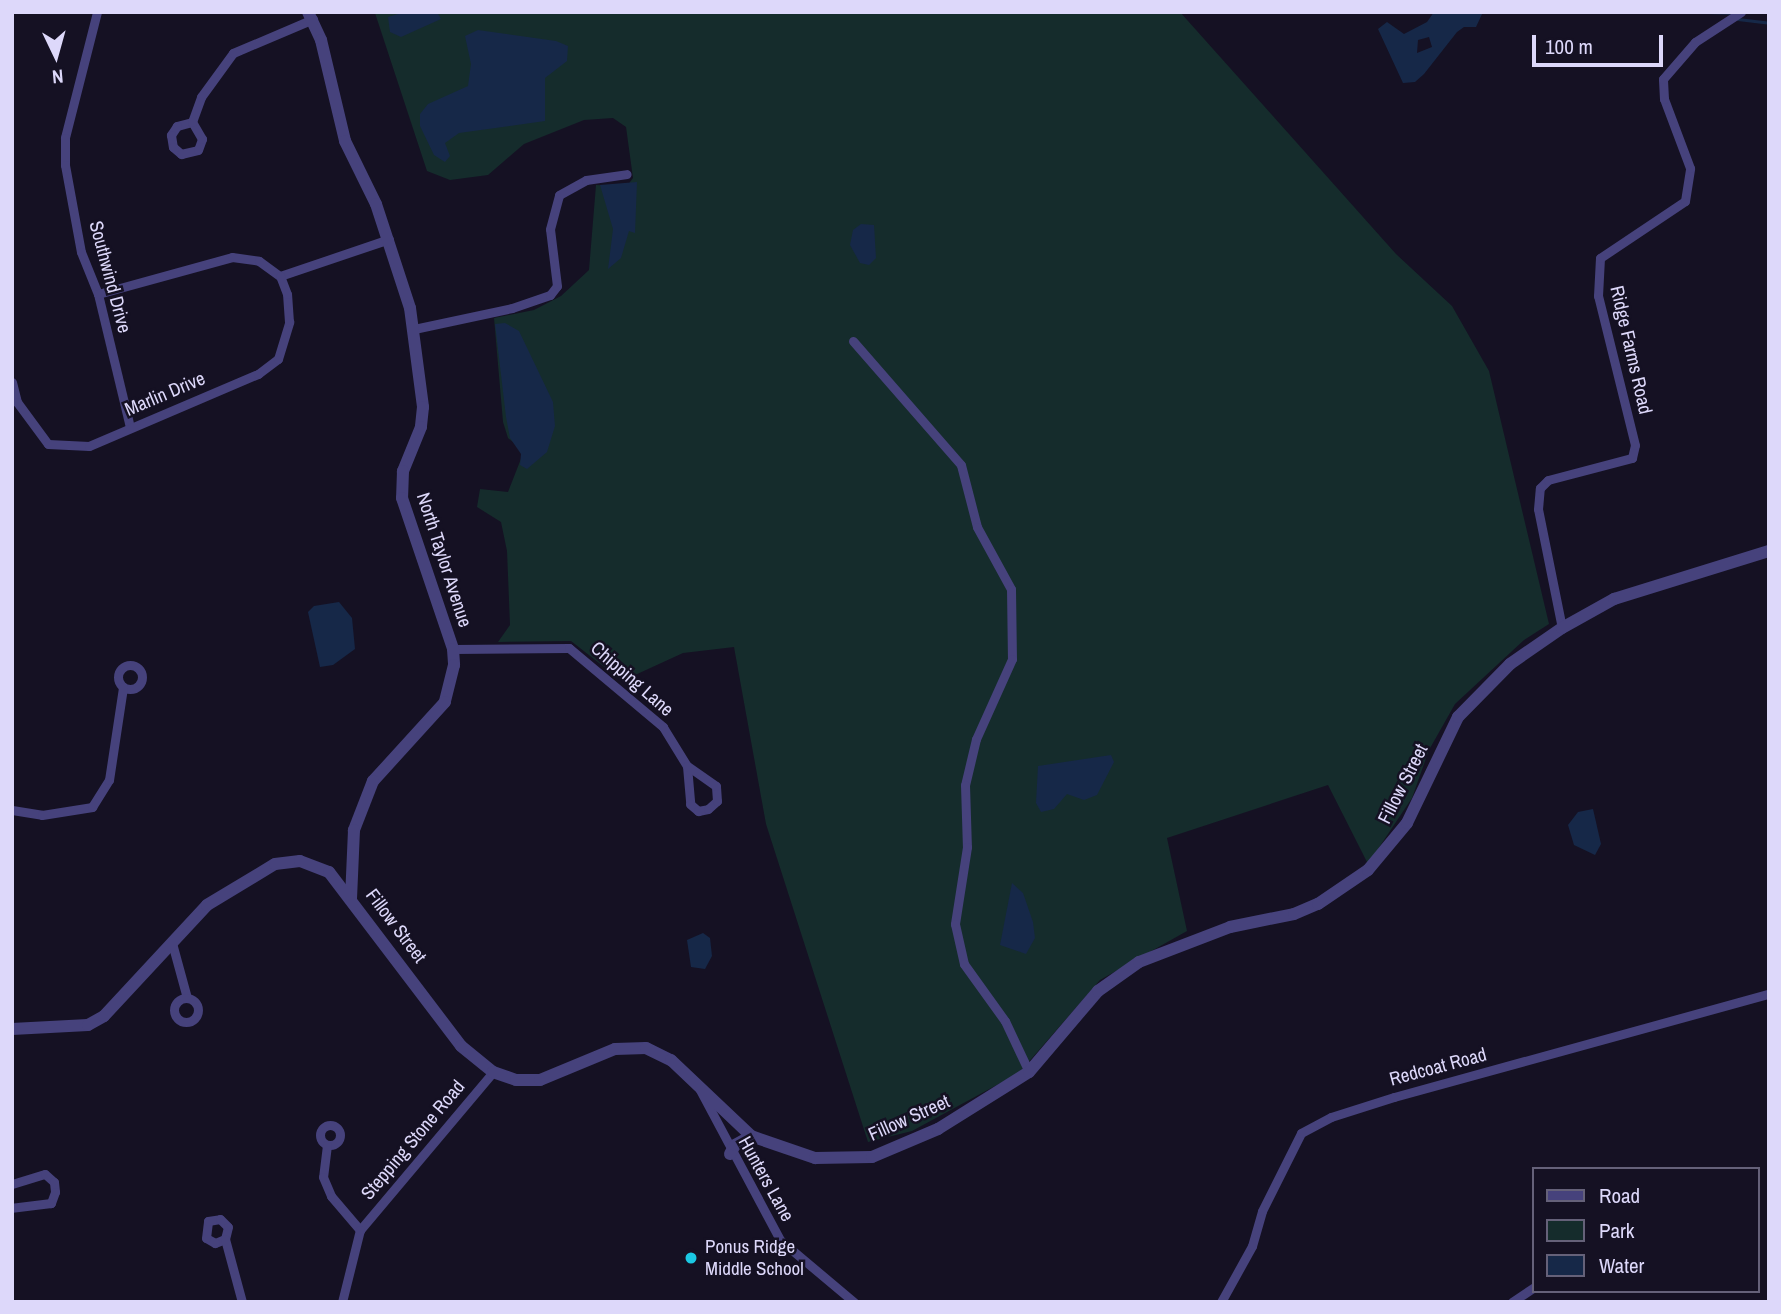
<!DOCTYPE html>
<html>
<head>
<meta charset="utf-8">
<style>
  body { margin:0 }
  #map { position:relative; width:1781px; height:1314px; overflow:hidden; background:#151123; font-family:"Archivo Narrow",sans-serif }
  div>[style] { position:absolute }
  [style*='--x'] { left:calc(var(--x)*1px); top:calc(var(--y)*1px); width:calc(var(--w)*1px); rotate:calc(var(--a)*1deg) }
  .green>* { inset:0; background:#152c2c }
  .water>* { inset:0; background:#162848 }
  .stream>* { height:2.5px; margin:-1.25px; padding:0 1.25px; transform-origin:1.25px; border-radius:1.25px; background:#162848 }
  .minor>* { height:9px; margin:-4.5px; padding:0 4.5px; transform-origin:4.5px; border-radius:4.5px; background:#46427c }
  .minor>.ring { margin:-4.5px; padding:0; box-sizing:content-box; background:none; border:9px solid #46427c; border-radius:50% }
  .tertiary>* { height:12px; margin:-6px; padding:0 6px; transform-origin:6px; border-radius:6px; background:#46427c }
  .dots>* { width:19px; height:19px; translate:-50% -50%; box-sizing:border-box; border:4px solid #151123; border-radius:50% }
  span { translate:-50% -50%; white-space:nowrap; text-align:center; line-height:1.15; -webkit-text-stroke:5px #151123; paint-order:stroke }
  .street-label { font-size:19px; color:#ddd8fa }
  .poi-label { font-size:19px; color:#ddd8fa }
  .left { translate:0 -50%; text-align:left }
  .frame { position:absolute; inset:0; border:14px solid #ddd8fa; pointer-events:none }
  .legend { position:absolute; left:1532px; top:1167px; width:228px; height:126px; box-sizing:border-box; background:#151123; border:2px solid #656179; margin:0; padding:9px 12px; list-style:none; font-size:21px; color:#ddd8fa }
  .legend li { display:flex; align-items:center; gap:14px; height:35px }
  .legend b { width:35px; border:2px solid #656179 }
  .north { position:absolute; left:21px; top:21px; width:70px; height:70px; -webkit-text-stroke:5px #151123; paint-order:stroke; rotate:175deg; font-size:19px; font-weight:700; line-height:28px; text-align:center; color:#ddd8fa }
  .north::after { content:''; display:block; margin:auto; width:24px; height:32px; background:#ddd8fa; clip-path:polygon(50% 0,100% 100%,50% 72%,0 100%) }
  .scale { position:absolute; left:1532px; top:35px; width:131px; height:32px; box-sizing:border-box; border:4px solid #ddd8fa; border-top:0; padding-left:9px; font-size:21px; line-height:24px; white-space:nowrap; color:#ddd8fa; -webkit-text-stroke:5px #151123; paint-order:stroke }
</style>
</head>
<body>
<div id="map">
  <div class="green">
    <i style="clip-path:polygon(1180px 12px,1396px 254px,1452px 306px,1489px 371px,1549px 624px,1524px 640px,1455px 704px,1429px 750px,1412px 798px,1368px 864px,1328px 785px,1167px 838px,1187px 931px,1100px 980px,1019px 1073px,912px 1131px,868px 1142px,766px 824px,734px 647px,683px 653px,622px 681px,571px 641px,498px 642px,510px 625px,507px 551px,501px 522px,477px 507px,480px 489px,508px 492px,524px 451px,508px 438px,503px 422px,494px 318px,534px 310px,561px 296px,589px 270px,596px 185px,627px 186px,633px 178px,626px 127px,613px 118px,584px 120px,524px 144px,488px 175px,450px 180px,427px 171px,375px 13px)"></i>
  </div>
  <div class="water">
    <i style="clip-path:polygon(405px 12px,437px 12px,441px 19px,401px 37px,390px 32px,388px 17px)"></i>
    <i style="clip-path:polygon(evenodd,1434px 12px,1483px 12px,1476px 27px,1464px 27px,1457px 32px,1424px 74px,1415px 82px,1403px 83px,1378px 29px,1387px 22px,1404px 34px,1427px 22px,1434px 12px,1429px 37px,1432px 47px,1417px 53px,1418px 40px,1429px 37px)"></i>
    <i style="clip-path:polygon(478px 30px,556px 41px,568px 46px,567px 61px,545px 78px,545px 121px,459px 133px,445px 143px,450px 156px,445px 162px,434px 155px,420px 126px,420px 114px,428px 104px,468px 86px,471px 64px,465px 36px)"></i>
    <i style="clip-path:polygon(637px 182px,635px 233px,629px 231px,621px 258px,608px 269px,613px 229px,600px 185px)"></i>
    <i style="clip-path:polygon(861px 224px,874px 225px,876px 258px,869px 265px,860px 263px,850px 245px,853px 230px)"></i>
    <i style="clip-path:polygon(505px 323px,519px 331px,553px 402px,555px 426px,547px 452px,527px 469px,520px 465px,521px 454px,510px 438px,506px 417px,495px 324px)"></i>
    <i style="clip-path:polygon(339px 602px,352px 618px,355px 649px,333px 665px,320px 667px,308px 612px,314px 606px)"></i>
    <i style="clip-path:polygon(1111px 755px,1114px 762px,1097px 795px,1084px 800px,1067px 794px,1054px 809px,1041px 812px,1036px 803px,1038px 766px)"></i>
    <i style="clip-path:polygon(1593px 809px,1601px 844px,1595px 855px,1574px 845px,1568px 825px,1578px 812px)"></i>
    <i style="clip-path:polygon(1012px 883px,1023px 893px,1033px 922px,1035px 938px,1026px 954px,1000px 945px)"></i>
    <i style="clip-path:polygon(703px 933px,710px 938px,712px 956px,705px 969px,691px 967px,687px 940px)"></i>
  </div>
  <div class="stream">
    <i style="--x:1707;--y:12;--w:24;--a:2"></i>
    <i style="--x:1738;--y:19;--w:31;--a:7"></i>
  </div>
  <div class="minor">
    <i style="--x:97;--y:12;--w:130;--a:104.3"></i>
    <i style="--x:65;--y:138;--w:27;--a:90"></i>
    <i style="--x:65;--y:165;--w:88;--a:79.6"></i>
    <i style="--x:81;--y:252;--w:45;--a:68"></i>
    <i style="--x:98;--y:294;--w:137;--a:76.5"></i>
    <i style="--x:192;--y:122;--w:16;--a:165"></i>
    <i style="--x:177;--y:126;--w:11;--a:124"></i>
    <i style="--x:171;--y:135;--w:12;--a:81"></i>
    <i style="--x:173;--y:147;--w:11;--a:41"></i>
    <i style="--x:181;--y:154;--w:17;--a:-13"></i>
    <i style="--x:198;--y:150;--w:12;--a:-70"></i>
    <i style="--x:202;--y:139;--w:20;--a:-120"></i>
    <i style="--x:192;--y:122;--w:27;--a:-70"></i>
    <i style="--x:201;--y:97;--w:54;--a:-54"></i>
    <i style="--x:233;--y:53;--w:87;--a:-23"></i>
    <i style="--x:280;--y:276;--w:115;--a:-18.7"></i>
    <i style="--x:98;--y:294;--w:139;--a:-15.4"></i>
    <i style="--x:232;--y:257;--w:27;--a:8"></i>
    <i style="--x:259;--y:261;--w:26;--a:36"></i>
    <i style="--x:414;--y:329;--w:100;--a:-12.1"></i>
    <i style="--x:512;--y:308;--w:40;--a:-18.9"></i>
    <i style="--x:550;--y:295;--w:11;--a:-52"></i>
    <i style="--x:557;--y:286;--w:57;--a:-97"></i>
    <i style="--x:550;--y:229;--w:35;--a:-75"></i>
    <i style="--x:559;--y:195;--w:31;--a:-29"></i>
    <i style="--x:586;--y:180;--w:41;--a:-8.3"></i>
    <i style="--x:853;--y:341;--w:164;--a:48.9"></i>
    <i style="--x:961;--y:465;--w:64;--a:75.5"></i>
    <i style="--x:977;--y:527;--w:71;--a:61.3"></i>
    <i style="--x:1011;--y:589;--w:70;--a:89.2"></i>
    <i style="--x:1012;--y:659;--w:88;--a:114.2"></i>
    <i style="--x:976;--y:739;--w:47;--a:103.4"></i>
    <i style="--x:965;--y:785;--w:62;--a:88.2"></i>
    <i style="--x:967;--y:847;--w:78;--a:98.9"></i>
    <i style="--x:955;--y:924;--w:41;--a:77.3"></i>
    <i style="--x:964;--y:964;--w:70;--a:54.3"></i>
    <i style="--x:1005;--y:1021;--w:56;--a:64.8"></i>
    <i style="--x:12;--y:382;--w:21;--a:76"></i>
    <i style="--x:17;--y:402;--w:52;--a:53.6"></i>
    <i style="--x:48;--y:444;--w:41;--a:2.8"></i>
    <i style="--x:89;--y:446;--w:184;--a:-23.1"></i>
    <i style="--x:258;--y:374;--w:25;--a:-37"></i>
    <i style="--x:278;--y:359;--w:39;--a:-73"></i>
    <i style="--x:289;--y:322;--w:28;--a:-94"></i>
    <i style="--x:287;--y:294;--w:19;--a:-111"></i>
    <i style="--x:1562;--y:628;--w:121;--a:-101.4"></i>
    <i style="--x:1538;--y:509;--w:21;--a:-85"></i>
    <i style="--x:1540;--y:488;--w:11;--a:-45"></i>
    <i style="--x:1548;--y:480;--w:87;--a:-14.7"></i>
    <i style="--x:1632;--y:458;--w:13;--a:-77"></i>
    <i style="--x:1635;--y:445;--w:154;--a:-103.9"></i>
    <i style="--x:1598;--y:296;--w:38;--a:-87"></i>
    <i style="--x:1600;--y:258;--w:102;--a:-33.8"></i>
    <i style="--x:1685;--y:201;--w:33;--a:-81"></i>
    <i style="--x:1690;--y:168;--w:74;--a:-110.6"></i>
    <i style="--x:1664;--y:99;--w:20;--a:-93"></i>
    <i style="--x:1663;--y:79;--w:49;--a:-49.1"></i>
    <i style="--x:1695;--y:42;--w:55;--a:-33.1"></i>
    <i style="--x:453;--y:649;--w:116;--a:-0.5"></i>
    <i style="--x:569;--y:648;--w:123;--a:40"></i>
    <i style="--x:663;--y:727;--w:46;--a:58.4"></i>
    <i style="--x:687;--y:766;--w:38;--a:85"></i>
    <i style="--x:690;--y:804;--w:11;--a:41"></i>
    <i style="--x:698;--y:811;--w:10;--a:-11"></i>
    <i style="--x:708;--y:809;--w:12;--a:-42"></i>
    <i style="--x:717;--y:801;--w:15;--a:-94"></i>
    <i style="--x:716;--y:786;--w:35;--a:-145"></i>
    <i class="ring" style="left:118px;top:665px;width:15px;height:15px"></i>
    <i style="--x:12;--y:810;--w:30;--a:9"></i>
    <i style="--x:42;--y:815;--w:51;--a:-9.1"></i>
    <i style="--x:92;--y:807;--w:32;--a:-58"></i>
    <i style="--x:109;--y:780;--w:94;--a:-81.4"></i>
    <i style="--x:172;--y:943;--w:57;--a:74.7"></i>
    <i class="ring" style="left:174px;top:998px;width:15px;height:15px"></i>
    <i style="--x:700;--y:1090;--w:170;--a:61.9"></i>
    <i style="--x:780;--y:1240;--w:97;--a:40"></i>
    <i class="ring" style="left:320px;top:1125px;width:11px;height:11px"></i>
    <i style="--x:327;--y:1145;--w:32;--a:97"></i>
    <i style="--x:323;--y:1177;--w:21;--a:67"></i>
    <i style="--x:331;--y:1196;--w:45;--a:49.5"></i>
    <i style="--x:12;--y:1184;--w:34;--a:-17"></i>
    <i style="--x:45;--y:1174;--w:12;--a:42"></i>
    <i style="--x:54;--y:1182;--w:10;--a:84"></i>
    <i style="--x:55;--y:1192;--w:12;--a:110"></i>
    <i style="--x:51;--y:1203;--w:39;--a:173"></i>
    <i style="--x:360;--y:1230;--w:207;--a:-49.9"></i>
    <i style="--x:225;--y:1239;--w:11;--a:158"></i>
    <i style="--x:215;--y:1243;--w:10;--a:-151"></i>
    <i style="--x:206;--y:1238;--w:17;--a:-83"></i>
    <i style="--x:208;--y:1221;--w:12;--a:-9"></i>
    <i style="--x:220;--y:1219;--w:11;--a:45"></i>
    <i style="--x:228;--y:1227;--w:12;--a:104"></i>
    <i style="--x:225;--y:1239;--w:65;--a:74.9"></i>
    <i style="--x:342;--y:1302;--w:74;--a:-76"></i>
    <i style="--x:1221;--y:1302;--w:64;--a:-61"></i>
    <i style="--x:1252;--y:1246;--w:36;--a:-74"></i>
    <i style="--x:1262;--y:1211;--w:87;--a:-63.4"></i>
    <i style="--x:1301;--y:1133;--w:34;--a:-28"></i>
    <i style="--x:1331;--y:1117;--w:66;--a:-17.6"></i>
    <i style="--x:1394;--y:1097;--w:389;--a:-15.4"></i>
    <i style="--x:1512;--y:1302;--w:27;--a:-34"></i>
  </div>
  <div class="tertiary">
    <i style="--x:308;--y:12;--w:31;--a:65"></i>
    <i style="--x:321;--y:40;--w:104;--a:76.6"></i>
    <i style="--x:345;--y:141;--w:70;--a:63.8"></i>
    <i style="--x:376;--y:204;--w:109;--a:71.9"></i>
    <i style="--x:410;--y:308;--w:100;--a:82.5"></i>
    <i style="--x:423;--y:407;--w:20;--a:96"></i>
    <i style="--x:421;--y:427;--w:48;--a:112.2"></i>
    <i style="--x:403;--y:471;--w:27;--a:92"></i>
    <i style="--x:402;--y:498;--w:159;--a:71.3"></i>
    <i style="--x:453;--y:649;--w:16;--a:86"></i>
    <i style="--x:454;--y:665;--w:38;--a:104"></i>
    <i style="--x:445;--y:702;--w:107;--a:132.3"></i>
    <i style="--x:373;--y:781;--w:53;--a:111.2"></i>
    <i style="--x:354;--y:830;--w:69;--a:92.5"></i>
    <i style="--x:12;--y:1029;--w:76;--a:-3"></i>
    <i style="--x:88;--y:1025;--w:18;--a:-29"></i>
    <i style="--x:104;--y:1016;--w:151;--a:-47.1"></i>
    <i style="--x:207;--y:905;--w:79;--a:-31.1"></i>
    <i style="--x:275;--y:864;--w:25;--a:-7"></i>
    <i style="--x:300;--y:861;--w:31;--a:21"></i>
    <i style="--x:329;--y:872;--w:218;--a:52.8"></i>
    <i style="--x:461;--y:1046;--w:41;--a:39.1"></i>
    <i style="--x:493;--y:1072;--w:24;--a:19"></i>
    <i style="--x:516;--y:1080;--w:24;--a:0"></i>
    <i style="--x:540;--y:1080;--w:81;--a:-22.5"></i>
    <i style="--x:615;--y:1049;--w:31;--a:-2"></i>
    <i style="--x:646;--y:1048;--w:28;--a:26"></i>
    <i style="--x:671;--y:1060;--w:110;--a:43.5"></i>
    <i style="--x:751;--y:1136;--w:68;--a:19"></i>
    <i style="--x:815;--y:1158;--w:57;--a:-1"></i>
    <i style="--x:872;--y:1157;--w:72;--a:-23"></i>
    <i style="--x:938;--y:1129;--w:107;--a:-32.1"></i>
    <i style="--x:1029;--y:1072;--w:106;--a:-49.6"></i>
    <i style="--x:1098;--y:991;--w:50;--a:-35.3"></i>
    <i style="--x:1139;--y:962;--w:97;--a:-21"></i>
    <i style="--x:1230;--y:927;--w:65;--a:-11.5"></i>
    <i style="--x:1294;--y:914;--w:26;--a:-23"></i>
    <i style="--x:1318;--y:904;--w:60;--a:-34.2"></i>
    <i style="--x:1368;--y:870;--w:61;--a:-50.3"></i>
    <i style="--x:1407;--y:823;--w:118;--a:-64.3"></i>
    <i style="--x:1458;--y:717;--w:74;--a:-45.5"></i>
    <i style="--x:1510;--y:664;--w:63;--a:-34.7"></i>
    <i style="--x:1562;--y:628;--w:60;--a:-29.1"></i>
    <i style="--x:1614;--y:599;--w:162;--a:-17.2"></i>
    <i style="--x:730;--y:1154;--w:10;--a:-61"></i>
    <i style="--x:735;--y:1145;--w:18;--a:-29"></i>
  </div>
  <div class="dots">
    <i style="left:691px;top:1258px;background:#1bc8e3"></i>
  </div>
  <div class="street-label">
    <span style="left:110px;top:277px;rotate:75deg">Southwind Drive</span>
    <span style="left:1631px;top:350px;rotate:77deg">Ridge Farms Road</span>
    <span style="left:165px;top:394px;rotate:-23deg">Marlin Drive</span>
    <span style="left:444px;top:560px;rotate:72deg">North Taylor Avenue</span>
    <span style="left:632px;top:679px;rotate:41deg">Chipping Lane</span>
    <span style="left:1403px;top:784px;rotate:-63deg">Fillow Street</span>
    <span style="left:396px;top:926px;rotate:53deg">Fillow Street</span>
    <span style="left:1438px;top:1067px;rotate:-15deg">Redcoat Road</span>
    <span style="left:909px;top:1118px;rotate:-24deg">Fillow Street</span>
    <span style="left:413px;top:1140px;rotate:-50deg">Stepping Stone Road</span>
    <span style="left:766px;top:1179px;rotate:61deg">Hunters Lane</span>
  </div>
  <div class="poi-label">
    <span class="left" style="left:705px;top:1258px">Ponus Ridge<br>Middle School</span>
  </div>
  <div class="frame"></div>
  <ul class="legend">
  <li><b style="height:9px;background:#46427c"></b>Road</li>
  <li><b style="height:19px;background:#152c2c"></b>Park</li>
  <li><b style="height:19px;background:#162848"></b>Water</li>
  </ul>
  <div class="north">N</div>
  <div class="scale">100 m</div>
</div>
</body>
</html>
